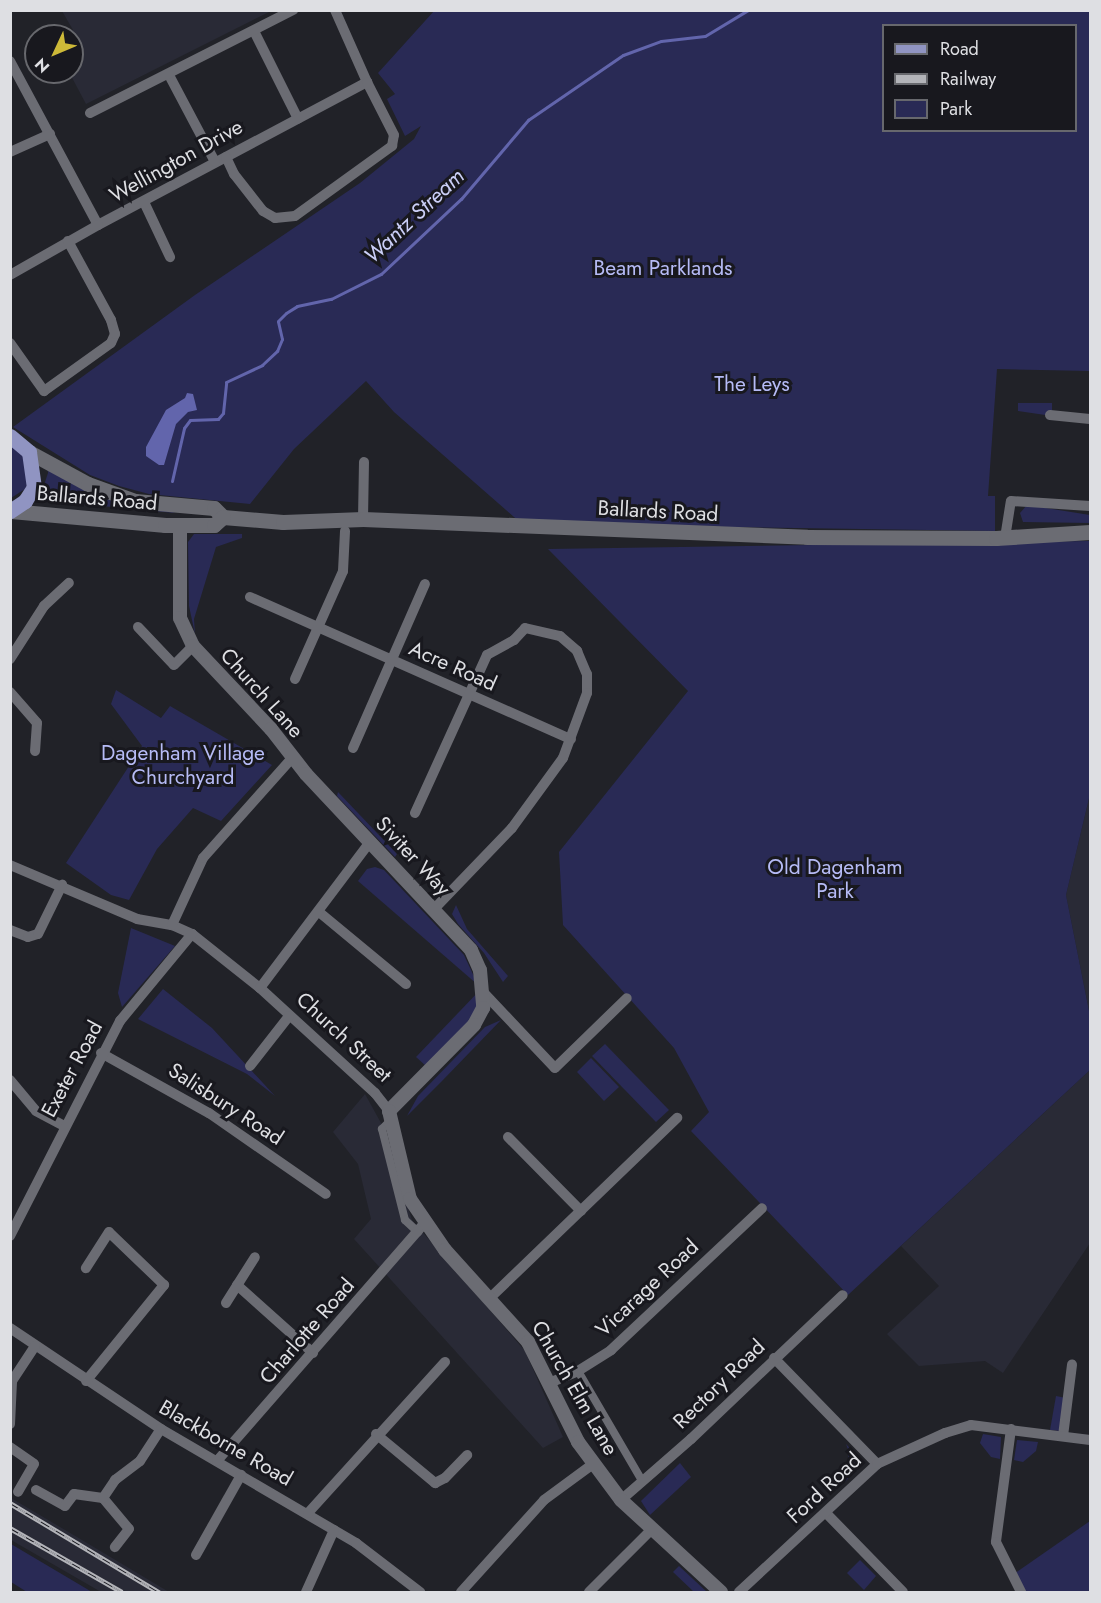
<!DOCTYPE html>
<html>
<head>
<meta charset="utf-8">
<style>
  body { margin:0 }
  #map { position:relative; width:1101px; height:1603px; overflow:hidden; background:#212228; font-family:Jost,sans-serif }
  div>[style] { position:absolute }
  [style*='--x'] { left:calc(var(--x)*1px); top:calc(var(--y)*1px); width:calc(var(--w)*1px); rotate:calc(var(--a)*1deg) }
  .built>* { inset:0; background:#292a36 }
  .green>* { inset:0; background:#292a55 }
  .water>* { inset:0; background:#6265ac }
  .stream>* { height:3px; margin:-1.5px; padding:0 1.5px; transform-origin:1.5px; border-radius:1.5px; background:#6265ac }
  .pedestrian>* { height:8px; margin:-4px; padding:0 4px; transform-origin:4px; border-radius:4px; background:#6b6c73 }
  .minor>* { height:10px; margin:-5px; padding:0 5px; transform-origin:5px; border-radius:5px; background:#6b6c73 }
  .tertiary>* { height:14px; margin:-7px; padding:0 7px; transform-origin:7px; border-radius:7px; background:#6b6c73 }
  .secondary>* { height:15px; margin:-7.5px; padding:0 7.5px; transform-origin:7.5px; border-radius:7.5px; background:#6b6c73 }
  .primary>* { height:15px; margin:-7.5px; padding:0 7.5px; transform-origin:7.5px; border-radius:7.5px; background:#9094c2 }
  .rail>* { height:5px; margin-top:-2.5px; transform-origin:0; background:repeating-linear-gradient(90deg,#18181e 0 9px,#b3b4b9 0 18px); box-sizing:border-box; border-block:2px solid #b3b4b9 }
  span { translate:-50% -50%; white-space:nowrap; text-align:center; line-height:1.15; -webkit-text-stroke:6px #18181e; paint-order:stroke }
  .street-label { font-size:21px; color:#dedfe3 }
  .park-label { font-size:21px; color:#b6bbf6 }
  .water-label { font-size:22px; color:#cbcff7; font-style:italic }
  .frame { position:absolute; inset:0; border:12px solid #dedfe3; pointer-events:none }
  .legend { position:absolute; left:882px; top:24px; width:195px; height:108px; box-sizing:border-box; background:#18181e; border:2px solid #67686d; margin:0; padding:8px 10px; list-style:none; font-size:18px; color:#dedfe3 }
  .legend li { display:flex; align-items:center; gap:12px; height:30px }
  .legend b { width:30px; border:2px solid #67686d }
  .north { position:absolute; left:24px; top:24px; width:60px; height:60px; box-sizing:border-box; background:#18181e; border:2px solid #67686d; border-radius:50%; rotate:226deg; font-size:16px; font-weight:700; line-height:24px; text-align:center; color:#dedfe3 }
  .north::after { content:''; display:block; margin:auto; width:21px; height:27px; background:#cdb938; clip-path:polygon(50% 0,100% 100%,50% 72%,0 100%) }
</style>
</head>
<body>
<div id="map">
  <div class="built">
    <i style="clip-path:polygon(62px 11px,271px 11px,86px 104px,69px 72px,72px 36px,62px 36px,73px 30px)"></i>
    <i style="clip-path:polygon(1090px 794px,1090px 1016px,1066px 895px)"></i>
    <i style="clip-path:polygon(1090px 1070px,1090px 1243px,1003px 1373px,985px 1361px,919px 1366px,887px 1334px,939px 1286px,901px 1246px)"></i>
    <i style="clip-path:polygon(365px 1094px,381px 1123px,412px 1220px,525px 1351px,563px 1437px,543px 1448px,354px 1239px,371px 1219px,358px 1164px,333px 1132px)"></i>
    <i style="clip-path:polygon(11px 1498px,82px 1540px,169px 1592px,101px 1592px,11px 1540px)"></i>
  </div>
  <div class="green">
    <i style="clip-path:polygon(evenodd,434px 11px,1090px 11px,1090px 371px,997px 369px,988px 496px,995px 496px,995px 531px,522px 524px,394px 412px,366px 381px,294px 449px,250px 504px,149px 494px,119px 486px,90px 475px,13px 427px,195px 295px,360px 183px,414px 139px,421px 126px,405px 136px,387px 99px,395px 94px,378px 73px,434px 11px,884px 26px,1076px 26px,1076px 130px,884px 130px,884px 26px)"></i>
    <i style="clip-path:polygon(1018px 403px,1052px 403px,1052px 416px,1018px 411px)"></i>
    <i style="clip-path:polygon(11px 439px,21px 446px,31px 476px,25px 489px,11px 498px)"></i>
    <i style="clip-path:polygon(47px 460px,82px 481px,175px 513px,39px 500px,48px 473px)"></i>
    <i style="clip-path:polygon(1027px 505px,1090px 515px,1090px 523px,1023px 522px,1020px 513px)"></i>
    <i style="clip-path:polygon(194px 534px,242px 534px,242px 538px,216px 547px,194px 619px,195px 634px,189px 606px,188px 542px)"></i>
    <i style="clip-path:polygon(1090px 541px,1090px 794px,1066px 895px,1090px 1016px,1090px 1070px,848px 1295px,691px 1131px,709px 1112px,674px 1048px,563px 925px,559px 852px,688px 691px,548px 549px)"></i>
    <i style="clip-path:polygon(116px 690px,161px 718px,170px 706px,272px 765px,221px 821px,193px 808px,157px 849px,129px 900px,111px 895px,66px 863px,142px 746px,111px 704px)"></i>
    <i style="clip-path:polygon(338px 792px,397px 854px,395px 857px,337px 796px)"></i>
    <i style="clip-path:polygon(375px 867px,384px 870px,464px 955px,478px 985px,358px 881px,367px 869px)"></i>
    <i style="clip-path:polygon(456px 905px,467px 929px,508px 976px,503px 982px,484px 953px,458px 924px,452px 914px)"></i>
    <i style="clip-path:polygon(131px 928px,175px 946px,122px 1007px,118px 993px)"></i>
    <i style="clip-path:polygon(163px 989px,212px 1028px,275px 1096px,247px 1074px,138px 1019px)"></i>
    <i style="clip-path:polygon(481px 989px,477px 1013px,426px 1066px,416px 1057px)"></i>
    <i style="clip-path:polygon(501px 1020px,442px 1081px,407px 1116px,418px 1096px,485px 1027px)"></i>
    <i style="clip-path:polygon(605px 1044px,669px 1110px,656px 1122px,592px 1056px)"></i>
    <i style="clip-path:polygon(591px 1058px,619px 1087px,604px 1101px,577px 1072px)"></i>
    <i style="clip-path:polygon(1056px 1396px,1066px 1398px,1061px 1431px,1050px 1430px)"></i>
    <i style="clip-path:polygon(983px 1434px,1001px 1437px,1000px 1459px,991px 1457px,980px 1443px)"></i>
    <i style="clip-path:polygon(1017px 1440px,1038px 1442px,1036px 1451px,1023px 1462px,1014px 1460px)"></i>
    <i style="clip-path:polygon(846px 1444px,862px 1462px,845px 1482px,849px 1452px)"></i>
    <i style="clip-path:polygon(680px 1463px,691px 1477px,650px 1515px,641px 1501px)"></i>
    <i style="clip-path:polygon(1090px 1521px,1090px 1592px,1023px 1592px,1014px 1574px)"></i>
    <i style="clip-path:polygon(10px 1544px,11px 1544px,92px 1592px,27px 1592px,11px 1582px)"></i>
    <i style="clip-path:polygon(860px 1560px,876px 1576px,864px 1590px,847px 1573px)"></i>
    <i style="clip-path:polygon(679px 1566px,707px 1592px,694px 1592px,673px 1572px)"></i>
  </div>
  <div class="water">
    <i style="clip-path:polygon(187px 393px,193px 394px,197px 410px,188px 412px,176px 424px,164px 465px,159px 465px,146px 456px,146px 447px,166px 410px,185px 398px)"></i>
  </div>
  <div class="stream">
    <i style="--x:172;--y:481;--w:54;--a:-77.2"></i>
    <i style="--x:184;--y:428;--w:10;--a:-53"></i>
    <i style="--x:190;--y:420;--w:28;--a:-2"></i>
    <i style="--x:218;--y:419;--w:8;--a:-50"></i>
    <i style="--x:223;--y:413;--w:31;--a:-84"></i>
    <i style="--x:226;--y:382;--w:40;--a:-25"></i>
    <i style="--x:262;--y:365;--w:21;--a:-43"></i>
    <i style="--x:277;--y:351;--w:13;--a:-67"></i>
    <i style="--x:282;--y:339;--w:18;--a:-103"></i>
    <i style="--x:278;--y:321;--w:11;--a:-45"></i>
    <i style="--x:286;--y:313;--w:13;--a:-32"></i>
    <i style="--x:297;--y:306;--w:35;--a:-12"></i>
    <i style="--x:331;--y:299;--w:56;--a:-26.6"></i>
    <i style="--x:381;--y:274;--w:110;--a:-43.2"></i>
    <i style="--x:461;--y:199;--w:104;--a:-49.7"></i>
    <i style="--x:528;--y:120;--w:115;--a:-34.4"></i>
    <i style="--x:623;--y:55;--w:40;--a:-20.2"></i>
    <i style="--x:661;--y:41;--w:44;--a:-6.5"></i>
    <i style="--x:705;--y:36;--w:50;--a:-31.2"></i>
  </div>
  <div class="pedestrian">
    <i style="--x:389;--y:1122;--w:10;--a:135"></i>
    <i style="--x:382;--y:1129;--w:94;--a:75.8"></i>
    <i style="--x:405;--y:1220;--w:18;--a:43"></i>
    <i style="--x:578;--y:1371;--w:125;--a:59.7"></i>
  </div>
  <div class="minor">
    <i style="--x:254;--y:31;--w:98;--a:63.4"></i>
    <i style="--x:10;--y:61;--w:186;--a:61.8"></i>
    <i style="--x:98;--y:225;--w:305;--a:-28"></i>
    <i style="--x:367;--y:82;--w:79;--a:-114"></i>
    <i style="--x:169;--y:75;--w:98;--a:62.1"></i>
    <i style="--x:90;--y:113;--w:228;--a:-26.9"></i>
    <i style="--x:10;--y:152;--w:44;--a:-24.2"></i>
    <i style="--x:226;--y:157;--w:19;--a:65"></i>
    <i style="--x:234;--y:174;--w:47;--a:51.9"></i>
    <i style="--x:263;--y:211;--w:14;--a:30"></i>
    <i style="--x:275;--y:218;--w:20;--a:-6"></i>
    <i style="--x:295;--y:216;--w:120;--a:-35.8"></i>
    <i style="--x:392;--y:146;--w:11;--a:-80"></i>
    <i style="--x:394;--y:135;--w:59;--a:-117"></i>
    <i style="--x:144;--y:202;--w:61;--a:64.7"></i>
    <i style="--x:10;--y:275;--w:101;--a:-29.6"></i>
    <i style="--x:10;--y:343;--w:59;--a:54.7"></i>
    <i style="--x:44;--y:391;--w:82;--a:-35.6"></i>
    <i style="--x:111;--y:343;--w:10;--a:-66"></i>
    <i style="--x:115;--y:334;--w:15;--a:-106"></i>
    <i style="--x:111;--y:320;--w:90;--a:-118.6"></i>
    <i style="--x:1050;--y:415;--w:40;--a:5.7"></i>
    <i style="--x:363;--y:519;--w:57;--a:-89"></i>
    <i style="--x:1005;--y:538;--w:37;--a:-81"></i>
    <i style="--x:1011;--y:501;--w:79;--a:3.6"></i>
    <i style="--x:250;--y:597;--w:351;--a:23.9"></i>
    <i style="--x:138;--y:627;--w:52;--a:46.5"></i>
    <i style="--x:174;--y:665;--w:27;--a:-45"></i>
    <i style="--x:10;--y:659;--w:63;--a:-57.3"></i>
    <i style="--x:44;--y:606;--w:34;--a:-43"></i>
    <i style="--x:295;--y:679;--w:118;--a:-66"></i>
    <i style="--x:343;--y:571;--w:40;--a:-87.1"></i>
    <i style="--x:10;--y:692;--w:41;--a:48.9"></i>
    <i style="--x:37;--y:723;--w:28;--a:94"></i>
    <i style="--x:353;--y:748;--w:179;--a:-66.3"></i>
    <i style="--x:415;--y:813;--w:174;--a:-65.5"></i>
    <i style="--x:487;--y:655;--w:31;--a:-29"></i>
    <i style="--x:514;--y:640;--w:16;--a:-47"></i>
    <i style="--x:525;--y:628;--w:36;--a:13"></i>
    <i style="--x:560;--y:636;--w:23;--a:41"></i>
    <i style="--x:577;--y:651;--w:25;--a:67"></i>
    <i style="--x:587;--y:674;--w:19;--a:90"></i>
    <i style="--x:587;--y:693;--w:69;--a:110.3"></i>
    <i style="--x:563;--y:758;--w:87;--a:126.1"></i>
    <i style="--x:512;--y:828;--w:112;--a:133.9"></i>
    <i style="--x:10;--y:865;--w:138;--a:23"></i>
    <i style="--x:137;--y:919;--w:36;--a:10"></i>
    <i style="--x:172;--y:925;--w:22;--a:24"></i>
    <i style="--x:192;--y:934;--w:87;--a:38.5"></i>
    <i style="--x:260;--y:988;--w:156;--a:42.4"></i>
    <i style="--x:375;--y:1093;--w:23;--a:52"></i>
    <i style="--x:319;--y:912;--w:113;--a:39.6"></i>
    <i style="--x:172;--y:925;--w:74;--a:-65.2"></i>
    <i style="--x:203;--y:858;--w:134;--a:-48.3"></i>
    <i style="--x:10;--y:930;--w:19;--a:21"></i>
    <i style="--x:28;--y:937;--w:10;--a:-17"></i>
    <i style="--x:38;--y:934;--w:55;--a:-63.9"></i>
    <i style="--x:260;--y:988;--w:183;--a:-53"></i>
    <i style="--x:484;--y:993;--w:103;--a:46.6"></i>
    <i style="--x:555;--y:1068;--w:100;--a:-44.2"></i>
    <i style="--x:101;--y:1053;--w:124;--a:29.1"></i>
    <i style="--x:209;--y:1113;--w:142;--a:34.7"></i>
    <i style="--x:250;--y:1066;--w:63;--a:-52"></i>
    <i style="--x:10;--y:1080;--w:40;--a:50"></i>
    <i style="--x:36;--y:1111;--w:32;--a:28"></i>
    <i style="--x:508;--y:1137;--w:104;--a:45.4"></i>
    <i style="--x:10;--y:1236;--w:242;--a:-62.9"></i>
    <i style="--x:120;--y:1021;--w:113;--a:-50.4"></i>
    <i style="--x:237;--y:1285;--w:102;--a:41.8"></i>
    <i style="--x:490;--y:1298;--w:260;--a:-43.9"></i>
    <i style="--x:226;--y:1303;--w:54;--a:-57.8"></i>
    <i style="--x:10;--y:1328;--w:182;--a:33.8"></i>
    <i style="--x:161;--y:1429;--w:226;--a:30.3"></i>
    <i style="--x:356;--y:1543;--w:81;--a:37.4"></i>
    <i style="--x:774;--y:1358;--w:148;--a:45.8"></i>
    <i style="--x:86;--y:1381;--w:124;--a:-50.9"></i>
    <i style="--x:164;--y:1285;--w:76;--a:-136.1"></i>
    <i style="--x:109;--y:1232;--w:43;--a:122.6"></i>
    <i style="--x:549;--y:1383;--w:31;--a:-22"></i>
    <i style="--x:578;--y:1371;--w:39;--a:-32"></i>
    <i style="--x:611;--y:1350;--w:207;--a:-43.2"></i>
    <i style="--x:10;--y:1424;--w:43;--a:-87.3"></i>
    <i style="--x:12;--y:1381;--w:42;--a:-56.7"></i>
    <i style="--x:1011;--y:1429;--w:114;--a:97.6"></i>
    <i style="--x:996;--y:1542;--w:56;--a:63.4"></i>
    <i style="--x:376;--y:1434;--w:77;--a:39.7"></i>
    <i style="--x:435;--y:1483;--w:11;--a:-27"></i>
    <i style="--x:445;--y:1478;--w:32;--a:-46"></i>
    <i style="--x:1063;--y:1436;--w:72;--a:-82.8"></i>
    <i style="--x:10;--y:1447;--w:29;--a:35"></i>
    <i style="--x:34;--y:1464;--w:32;--a:120"></i>
    <i style="--x:217;--y:1461;--w:315;--a:-48.9"></i>
    <i style="--x:36;--y:1490;--w:33;--a:29"></i>
    <i style="--x:65;--y:1506;--w:15;--a:-53"></i>
    <i style="--x:74;--y:1494;--w:29;--a:8"></i>
    <i style="--x:103;--y:1498;--w:40;--a:50"></i>
    <i style="--x:129;--y:1529;--w:23;--a:128"></i>
    <i style="--x:103;--y:1498;--w:22;--a:-56"></i>
    <i style="--x:115;--y:1480;--w:31;--a:-37"></i>
    <i style="--x:140;--y:1461;--w:38;--a:-57"></i>
    <i style="--x:621;--y:1500;--w:93;--a:-41.1"></i>
    <i style="--x:691;--y:1439;--w:209;--a:-43.5"></i>
    <i style="--x:308;--y:1513;--w:204;--a:-47.8"></i>
    <i style="--x:826;--y:1513;--w:110;--a:45.7"></i>
    <i style="--x:196;--y:1555;--w:92;--a:-60.6"></i>
    <i style="--x:306;--y:1592;--w:68;--a:-65.7"></i>
    <i style="--x:461;--y:1592;--w:124;--a:-47.9"></i>
    <i style="--x:544;--y:1500;--w:61;--a:-36.3"></i>
    <i style="--x:589;--y:1592;--w:86;--a:-45"></i>
    <i style="--x:739;--y:1592;--w:188;--a:-42.8"></i>
    <i style="--x:877;--y:1464;--w:75;--a:-24.5"></i>
    <i style="--x:945;--y:1433;--w:27;--a:-17"></i>
    <i style="--x:971;--y:1425;--w:120;--a:7.2"></i>
  </div>
  <div class="tertiary">
    <i style="--x:180;--y:525;--w:93;--a:90"></i>
    <i style="--x:180;--y:618;--w:31;--a:65"></i>
    <i style="--x:193;--y:646;--w:114;--a:46.8"></i>
    <i style="--x:271;--y:729;--w:57;--a:52.1"></i>
    <i style="--x:306;--y:774;--w:241;--a:46.8"></i>
    <i style="--x:471;--y:950;--w:22;--a:66"></i>
    <i style="--x:480;--y:970;--w:38;--a:85"></i>
    <i style="--x:483;--y:1008;--w:19;--a:118"></i>
    <i style="--x:474;--y:1025;--w:121;--a:134.7"></i>
    <i style="--x:389;--y:1111;--w:90;--a:76.6"></i>
    <i style="--x:410;--y:1199;--w:62;--a:55.5"></i>
    <i style="--x:445;--y:1250;--w:124;--a:47.9"></i>
    <i style="--x:528;--y:1342;--w:112;--a:63.4"></i>
    <i style="--x:578;--y:1442;--w:72;--a:53.4"></i>
    <i style="--x:621;--y:1500;--w:136;--a:42.6"></i>
  </div>
  <div class="secondary">
    <i style="--x:29;--y:452;--w:67;--a:28.5"></i>
    <i style="--x:88;--y:484;--w:50;--a:19.9"></i>
    <i style="--x:135;--y:501;--w:79;--a:5.1"></i>
    <i style="--x:214;--y:508;--w:13;--a:45"></i>
    <i style="--x:223;--y:517;--w:60;--a:4.8"></i>
    <i style="--x:283;--y:522;--w:80;--a:-2.1"></i>
    <i style="--x:363;--y:519;--w:444;--a:2.3"></i>
    <i style="--x:807;--y:537;--w:189;--a:0.3"></i>
    <i style="--x:996;--y:538;--w:94;--a:-3.7"></i>
    <i style="--x:11;--y:511;--w:155;--a:5.2"></i>
    <i style="--x:165;--y:525;--w:49;--a:0"></i>
    <i style="--x:214;--y:525;--w:12;--a:-42"></i>
  </div>
  <div class="primary">
    <i style="--x:10;--y:436;--w:25;--a:40"></i>
    <i style="--x:29;--y:452;--w:35;--a:82"></i>
    <i style="--x:34;--y:487;--w:17;--a:123"></i>
    <i style="--x:25;--y:501;--w:18;--a:146"></i>
  </div>
  <div class="rail">
    <i style="--x:10;--y:1503;--w:174;--a:30.9"></i>
    <i style="--x:10;--y:1528;--w:129;--a:29.7"></i>
  </div>
  <div class="street-label">
    <span style="left:176px;top:161px;rotate:-29deg">Wellington Drive</span>
    <span style="left:97px;top:498px;rotate:5deg">Ballards Road</span>
    <span style="left:658px;top:511px;rotate:3deg">Ballards Road</span>
    <span style="left:453px;top:666px;rotate:24deg">Acre Road</span>
    <span style="left:262px;top:693px;rotate:48deg">Church Lane</span>
    <span style="left:413px;top:856px;rotate:47deg">Siviter Way</span>
    <span style="left:344px;top:1037px;rotate:43deg">Church Street</span>
    <span style="left:72px;top:1069px;rotate:-62deg">Exeter Road</span>
    <span style="left:226px;top:1104px;rotate:33deg">Salisbury Road</span>
    <span style="left:647px;top:1288px;rotate:-43deg">Vicarage Road</span>
    <span style="left:307px;top:1331px;rotate:-49deg">Charlotte Road</span>
    <span style="left:719px;top:1384px;rotate:-44deg">Rectory Road</span>
    <span style="left:575px;top:1388px;rotate:60deg">Church Elm Lane</span>
    <span style="left:226px;top:1443px;rotate:30deg">Blackborne Road</span>
    <span style="left:824px;top:1488px;rotate:-43deg">Ford Road</span>
  </div>
  <div class="park-label">
    <span style="left:663px;top:268px">Beam Parklands</span>
    <span style="left:752px;top:384px">The Leys</span>
    <span style="left:183px;top:765px">Dagenham Village<br>Churchyard</span>
    <span style="left:835px;top:879px">Old Dagenham<br>Park</span>
  </div>
  <div class="water-label">
    <span style="left:414px;top:216px;rotate:-43deg">Wantz Stream</span>
  </div>
  <div class="frame"></div>
  <ul class="legend">
  <li><b style="height:8px;background:#9094c2"></b>Road</li>
  <li><b style="height:8px;background:#b3b4b9"></b>Railway</li>
  <li><b style="height:16px;background:#292a55"></b>Park</li>
  </ul>
  <div class="north">N</div>
</div>
</body>
</html>
